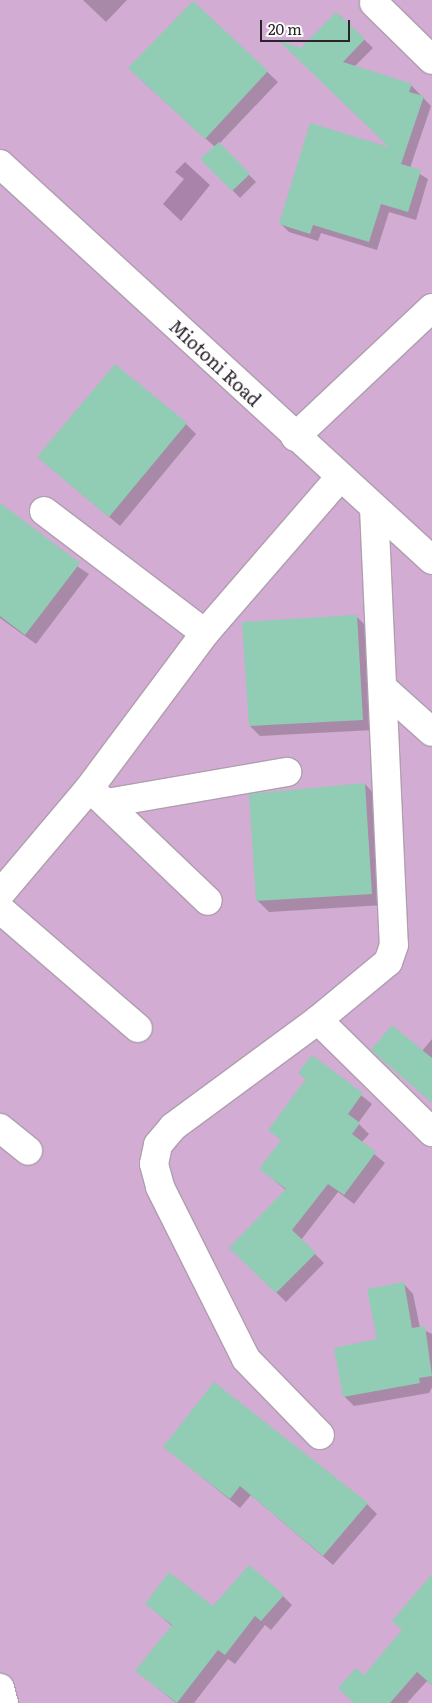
<!DOCTYPE html>
<html>
<head>
<meta charset="utf-8">
<style>
  body { margin:0 }
  #map { position:relative; width:432px; height:1703px; overflow:hidden; background:#ecdaec; font-family:Literata,serif }
  div>[style] { position:absolute }
  [style*='--x'] { left:calc(var(--x)*1px); top:calc(var(--y)*1px); width:calc(var(--w)*1px); rotate:calc(var(--a)*1deg) }
  .green>* { inset:0; background:#d2acd2 }
  .water>* { inset:0; background:#aa83aa }
  .shadow>* { inset:0; background:#0003 }
  .building>* { inset:0; background:#90cdb4 }
  .roads { filter:drop-shadow(1px 0 #af9eaf) drop-shadow(-1px 0 #af9eaf) drop-shadow(0 1px #af9eaf) drop-shadow(0 -1px #af9eaf) }
  .street>* { height:28px; margin:-14px; padding:0 14px; transform-origin:14px; border-radius:14px; background:#fff }
  span { translate:-50% -50%; white-space:nowrap; text-align:center; line-height:1.15; -webkit-text-stroke:5px #fff; paint-order:stroke }
  .street-label { font-size:18px; color:#2a232a }
  .scale { position:absolute; left:260px; top:20px; width:90px; height:22px; box-sizing:border-box; border:2px solid #2a232a; border-top:0; padding-left:6px; font-size:15px; line-height:18px; white-space:nowrap; color:#2a232a; -webkit-text-stroke:4px #fff; paint-order:stroke }
</style>
</head>
<body>
<div id="map">
  <div class="green">
    <i style="clip-path:polygon(0 0,432px 0,432px 1703px,0 1703px)"></i>
  </div>
  <div class="water">
    <i style="clip-path:polygon(185px 162px,210px 185px,181px 221px,163px 204px,184px 179px,175px 172px)"></i>
  </div>
  <div class="shadow">
    <i style="clip-path:polygon(83px 0,127px 0,106px 22px)"></i>
    <i style="clip-path:polygon(193px 2px,278px 82px,219px 144px,256px 182px,240px 198px,202px 159px,215px 147px,140px 79px)"></i>
    <i style="clip-path:polygon(337px 13px,373px 48px,354px 67px,411px 85px,431px 106px,410px 168px,428px 179px,416px 220px,389px 212px,377px 250px,321px 233px,318px 241px,289px 232px,281px 224px,394px 150px,301px 49px)"></i>
    <i style="clip-path:polygon(186px 424px,196px 434px,120px 526px,38px 457px)"></i>
    <i style="clip-path:polygon(0 516px,89px 574px,36px 644px,0 618px)"></i>
    <i style="clip-path:polygon(356px 616px,367px 627px,373px 730px,260px 736px,250px 726px)"></i>
    <i style="clip-path:polygon(365px 784px,376px 796px,383px 905px,269px 912px,257px 900px)"></i>
    <i style="clip-path:polygon(432px 1039px,432px 1102px,422px 1051px)"></i>
    <i style="clip-path:polygon(312px 1056px,372px 1104px,358px 1123px,369px 1134px,361px 1143px,385px 1163px,354px 1204px,338px 1192px,301px 1240px,324px 1263px,286px 1302px,231px 1248px,287px 1191px,261px 1169px,282px 1141px,270px 1130px,307px 1080px,299px 1073px)"></i>
    <i style="clip-path:polygon(403px 1283px,413px 1294px,420px 1328px,432px 1334px,432px 1387px,429px 1393px,354px 1406px,344px 1396px,378px 1340px)"></i>
    <i style="clip-path:polygon(165px 1447px,367px 1504px,377px 1514px,333px 1565px,251px 1495px,240px 1508px)"></i>
    <i style="clip-path:polygon(432px 1585px,432px 1685px,427px 1681px,407px 1703px,355px 1703px,364px 1677px,403px 1631px)"></i>
    <i style="clip-path:polygon(283px 1596px,292px 1605px,271px 1630px,265px 1625px,235px 1664px,228px 1659px,194px 1703px,176px 1703px,137px 1671px,172px 1626px,147px 1604px,213px 1608px)"></i>
  </div>
  <div class="building">
    <i style="clip-path:polygon(193px 1px,268px 71px,205px 139px,128px 68px)"></i>
    <i style="clip-path:polygon(336px 12px,365px 39px,343px 62px,412px 84px,409px 92px,424px 96px,401px 164px,421px 170px,408px 212px,381px 204px,369px 242px,313px 225px,310px 234px,279px 224px,310px 123px,389px 147px,279px 41px,301px 48px)"></i>
    <i style="clip-path:polygon(219px 142px,250px 174px,232px 191px,200px 159px)"></i>
    <i style="clip-path:polygon(115px 364px,187px 423px,109px 517px,37px 457px)"></i>
    <i style="clip-path:polygon(0 503px,80px 563px,25px 635px,0 616px)"></i>
    <i style="clip-path:polygon(357px 615px,363px 720px,249px 726px,242px 622px)"></i>
    <i style="clip-path:polygon(365px 783px,372px 894px,256px 901px,249px 794px)"></i>
    <i style="clip-path:polygon(392px 1025px,432px 1058px,432px 1103px,371px 1050px)"></i>
    <i style="clip-path:polygon(312px 1055px,363px 1093px,348px 1114px,360px 1123px,352px 1134px,376px 1152px,344px 1195px,328px 1184px,292px 1230px,316px 1253px,276px 1293px,229px 1248px,286px 1189px,259px 1169px,281px 1140px,268px 1130px,306px 1079px,298px 1073px)"></i>
    <i style="clip-path:polygon(404px 1282px,412px 1328px,425px 1326px,432px 1376px,419px 1378px,420px 1383px,343px 1397px,334px 1348px,377px 1339px,367px 1289px)"></i>
    <i style="clip-path:polygon(214px 1382px,368px 1503px,323px 1556px,240px 1486px,230px 1499px,163px 1447px)"></i>
    <i style="clip-path:polygon(249px 1565px,284px 1595px,261px 1621px,255px 1616px,225px 1655px,218px 1650px,177px 1703px,135px 1671px,172px 1625px,145px 1604px,169px 1572px,213px 1606px)"></i>
    <i style="clip-path:polygon(432px 1574px,432px 1685px,417px 1672px,390px 1703px,354px 1703px,338px 1688px,356px 1668px,364px 1675px,402px 1630px,392px 1621px)"></i>
  </div>
  <div class="roads">
    <div class="street">
      <i style="--x:374;--y:3;--w:81;--a:44.5"></i>
      <i style="--x:0;--y:164;--w:586;--a:42.51"></i>
      <i style="--x:295;--y:437;--w:188;--a:-43.3"></i>
      <i style="--x:374;--y:508;--w:437;--a:87.4"></i>
      <i style="--x:394;--y:945;--w:18;--a:109"></i>
      <i style="--x:388;--y:962;--w:91;--a:140.4"></i>
      <i style="--x:318;--y:1020;--w:160;--a:44.5"></i>
      <i style="--x:44;--y:511;--w:202;--a:37.2"></i>
      <i style="--x:384;--y:689;--w:64;--a:41.9"></i>
      <i style="--x:97;--y:795;--w:153;--a:43.7"></i>
      <i style="--x:107;--y:803;--w:183;--a:-9.8"></i>
      <i style="--x:0;--y:894;--w:136;--a:-49.8"></i>
      <i style="--x:88;--y:790;--w:196;--a:-53.3"></i>
      <i style="--x:205;--y:633;--w:206;--a:-49.1"></i>
      <i style="--x:0;--y:909;--w:182;--a:40.8"></i>
      <i style="--x:318;--y:1020;--w:180;--a:143.6"></i>
      <i style="--x:173;--y:1127;--w:23;--a:130"></i>
      <i style="--x:158;--y:1145;--w:19;--a:102"></i>
      <i style="--x:154;--y:1164;--w:24;--a:75"></i>
      <i style="--x:160;--y:1187;--w:192;--a:63.4"></i>
      <i style="--x:246;--y:1359;--w:106;--a:45.8"></i>
      <i style="--x:0;--y:1128;--w:36;--a:39"></i>
      <i style="--x:0;--y:1688;--w:16;--a:75"></i>
    </div>
  </div>
  <div class="street-label">
    <span style="left:215px;top:363px;rotate:43deg">Miotoni Road</span>
  </div>
  <div class="scale">20 m</div>
</div>
</body>
</html>
